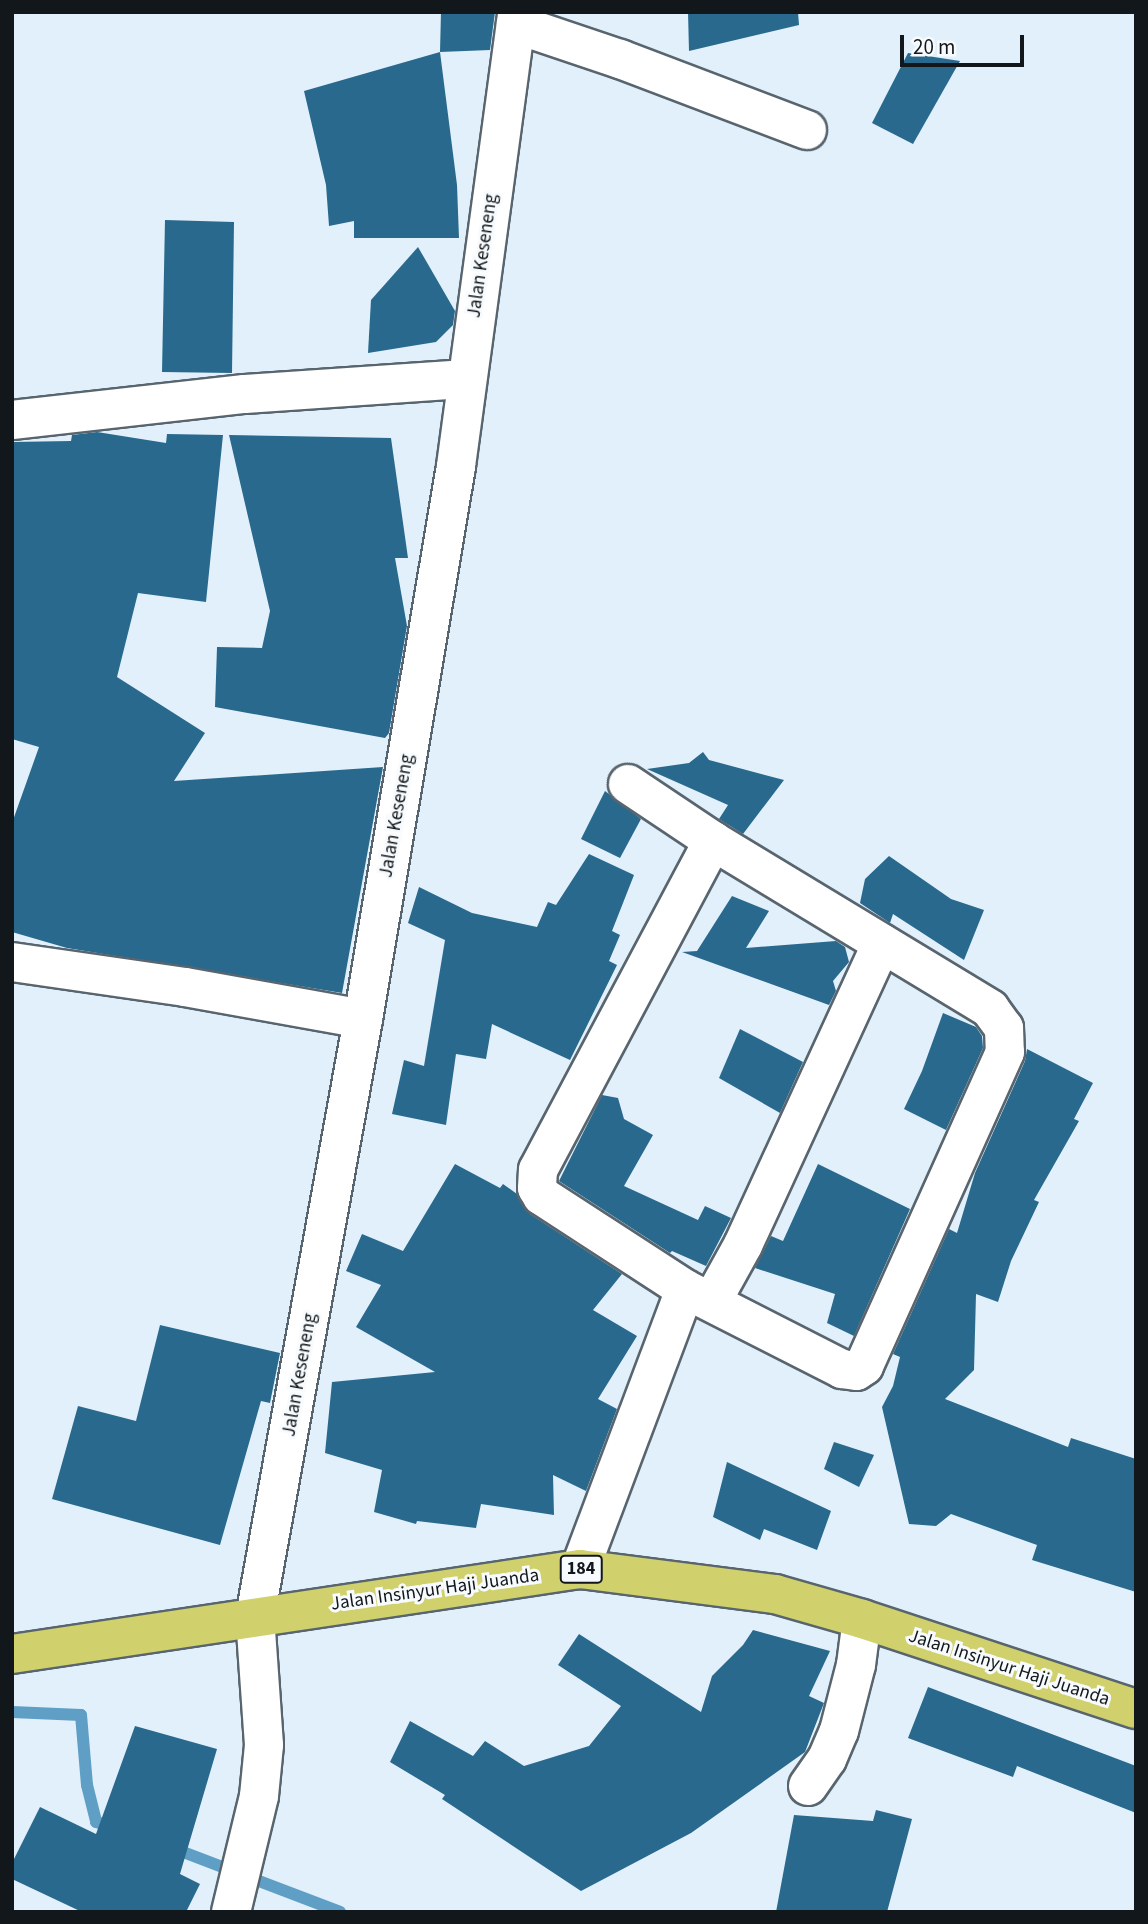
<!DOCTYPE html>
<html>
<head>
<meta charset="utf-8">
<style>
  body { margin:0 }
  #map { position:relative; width:1148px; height:1924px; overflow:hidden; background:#e1f0fa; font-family:"Source Sans 3",sans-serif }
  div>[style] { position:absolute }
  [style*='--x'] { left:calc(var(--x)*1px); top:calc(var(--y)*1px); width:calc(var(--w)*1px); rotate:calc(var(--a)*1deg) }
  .stream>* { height:12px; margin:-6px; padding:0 6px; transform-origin:6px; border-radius:6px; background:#609fc5 }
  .building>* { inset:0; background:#29698d }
  .roads { filter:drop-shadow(2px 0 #58656e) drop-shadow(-2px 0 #58656e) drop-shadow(0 2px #58656e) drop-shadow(0 -2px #58656e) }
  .street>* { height:38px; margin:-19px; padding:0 19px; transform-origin:19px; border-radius:19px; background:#fff }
  .secondary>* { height:38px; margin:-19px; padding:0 19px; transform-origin:19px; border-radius:19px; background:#fff }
  .primary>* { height:38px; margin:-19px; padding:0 19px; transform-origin:19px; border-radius:19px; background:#d0d16d }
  span { translate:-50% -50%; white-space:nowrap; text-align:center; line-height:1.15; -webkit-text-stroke:6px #f8fbfd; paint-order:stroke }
  .shield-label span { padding:2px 5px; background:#f8fbfd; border:2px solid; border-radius:5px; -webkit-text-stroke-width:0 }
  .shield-label { font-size:18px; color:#12171b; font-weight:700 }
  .street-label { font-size:19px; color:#12171b }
  .frame { position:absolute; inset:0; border:14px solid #12171b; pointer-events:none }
  .scale { position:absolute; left:900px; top:35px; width:124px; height:32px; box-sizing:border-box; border:4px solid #12171b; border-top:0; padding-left:9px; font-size:21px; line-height:24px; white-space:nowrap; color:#12171b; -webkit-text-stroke:5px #f8fbfd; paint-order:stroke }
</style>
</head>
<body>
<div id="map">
  <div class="stream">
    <i style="--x:12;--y:1712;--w:69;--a:2.5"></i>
    <i style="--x:81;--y:1715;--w:70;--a:85.1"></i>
    <i style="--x:87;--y:1785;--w:38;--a:76"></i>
    <i style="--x:96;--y:1822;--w:18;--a:16"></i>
    <i style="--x:170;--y:1847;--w:182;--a:20.9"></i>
  </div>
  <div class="building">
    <i style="clip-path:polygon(441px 12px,495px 12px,490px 50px,440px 52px)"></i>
    <i style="clip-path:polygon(688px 12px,798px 12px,799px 25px,689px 51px)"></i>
    <i style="clip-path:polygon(440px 52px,457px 185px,459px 238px,354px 238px,354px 221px,329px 226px,326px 185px,304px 91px)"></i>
    <i style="clip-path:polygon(908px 53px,960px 61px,913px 144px,872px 123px)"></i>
    <i style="clip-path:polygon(165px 220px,234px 222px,232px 373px,162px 372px)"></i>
    <i style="clip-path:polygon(418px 247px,455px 311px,453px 325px,436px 342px,368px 353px,371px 300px)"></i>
    <i style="clip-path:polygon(97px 432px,166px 443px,167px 434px,223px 435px,206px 602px,138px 593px,117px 677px,205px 733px,174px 781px,383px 767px,342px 993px,67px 948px,12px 932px,12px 823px,39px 747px,12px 739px,12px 442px,71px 441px,72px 435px)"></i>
    <i style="clip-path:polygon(229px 435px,391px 438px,408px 558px,395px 558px,407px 626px,389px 733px,385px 738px,215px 707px,217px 647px,262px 648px,270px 611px)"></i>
    <i style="clip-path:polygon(703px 752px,709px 760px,784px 780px,743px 834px,719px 819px,728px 805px,647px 769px,689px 763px)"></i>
    <i style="clip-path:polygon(605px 791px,641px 819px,620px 858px,581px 839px)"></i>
    <i style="clip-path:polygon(589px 854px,634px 875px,612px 931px,620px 935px,609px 961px,617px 965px,570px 1060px,492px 1024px,486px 1059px,456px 1054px,446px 1125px,392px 1114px,404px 1060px,424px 1066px,445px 940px,408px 923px,419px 887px,472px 913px,537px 927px,548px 902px,556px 905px)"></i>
    <i style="clip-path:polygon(889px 856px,951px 899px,984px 910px,964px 960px,893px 914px,890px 923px,860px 903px,865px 879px)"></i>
    <i style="clip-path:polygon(732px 896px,769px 911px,746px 948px,836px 941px,845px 947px,849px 962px,833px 981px,836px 991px,829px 1005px,682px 952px,697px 951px)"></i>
    <i style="clip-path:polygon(943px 1013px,976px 1027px,982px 1036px,983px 1048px,946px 1130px,904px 1109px,922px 1071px)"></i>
    <i style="clip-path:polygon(740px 1029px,803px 1062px,780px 1113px,719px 1078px)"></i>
    <i style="clip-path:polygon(1027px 1049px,1093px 1083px,1074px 1119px,1079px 1121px,1034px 1200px,1039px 1202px,1011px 1261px,998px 1302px,976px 1294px,974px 1370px,945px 1399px,1068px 1447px,1071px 1438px,1136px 1459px,1136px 1592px,1032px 1560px,1037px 1545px,951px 1514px,936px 1526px,909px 1524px,882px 1407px,893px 1386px,900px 1357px,893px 1354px,949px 1229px,957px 1233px,975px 1173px,1025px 1061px)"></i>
    <i style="clip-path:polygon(602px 1095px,618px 1098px,624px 1119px,653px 1135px,624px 1186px,698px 1220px,705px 1206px,731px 1218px,706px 1266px,672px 1251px,670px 1253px,559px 1181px)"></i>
    <i style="clip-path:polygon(455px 1164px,500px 1188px,503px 1184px,517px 1194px,530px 1214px,622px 1274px,593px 1310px,637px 1336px,598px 1399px,617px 1409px,586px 1491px,553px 1475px,554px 1515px,481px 1504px,476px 1528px,417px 1521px,416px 1524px,374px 1512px,382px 1470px,325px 1453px,332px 1382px,435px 1372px,356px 1327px,381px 1285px,346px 1271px,362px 1234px,403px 1251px)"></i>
    <i style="clip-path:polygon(818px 1164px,910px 1209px,854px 1336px,827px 1323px,835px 1294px,755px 1268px,771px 1236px,783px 1241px)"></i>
    <i style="clip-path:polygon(160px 1325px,280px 1353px,270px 1403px,261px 1401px,220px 1545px,52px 1499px,78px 1406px,136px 1421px)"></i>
    <i style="clip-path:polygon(834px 1442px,874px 1455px,859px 1487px,824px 1469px)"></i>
    <i style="clip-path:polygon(727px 1462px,831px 1511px,817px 1550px,764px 1529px,760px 1540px,713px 1517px)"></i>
    <i style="clip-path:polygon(753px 1630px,830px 1651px,809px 1696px,824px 1703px,805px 1752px,691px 1833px,581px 1891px,442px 1799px,445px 1795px,390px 1762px,410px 1721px,473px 1756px,485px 1741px,524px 1766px,589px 1746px,621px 1706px,558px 1665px,579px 1634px,701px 1712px,712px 1676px,743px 1645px)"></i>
    <i style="clip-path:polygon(928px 1687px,1136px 1766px,1136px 1813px,1017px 1766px,1013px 1777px,908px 1738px)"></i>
    <i style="clip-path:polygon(135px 1726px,217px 1749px,180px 1874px,200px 1884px,186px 1912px,82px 1912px,12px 1879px,12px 1863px,40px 1807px,96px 1834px)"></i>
    <i style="clip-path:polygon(876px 1810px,912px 1819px,887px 1912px,776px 1912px,794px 1815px,873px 1821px)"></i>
  </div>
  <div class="roads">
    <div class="street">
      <i style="--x:516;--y:24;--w:110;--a:18.6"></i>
      <i style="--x:620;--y:59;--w:200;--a:20.8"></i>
      <i style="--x:12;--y:420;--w:234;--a:-6.4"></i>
      <i style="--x:245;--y:394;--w:222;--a:-3.9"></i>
      <i style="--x:628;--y:784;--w:102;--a:33.8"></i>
      <i style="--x:713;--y:841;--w:324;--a:31.2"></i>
      <i style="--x:990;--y:1009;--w:24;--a:54"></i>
      <i style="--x:1004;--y:1028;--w:24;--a:88"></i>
      <i style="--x:1005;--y:1052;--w:344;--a:114.2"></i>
      <i style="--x:864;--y:1366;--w:9;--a:148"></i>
      <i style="--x:856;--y:1371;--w:14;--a:-172"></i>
      <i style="--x:842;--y:1369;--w:176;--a:-153"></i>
      <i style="--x:685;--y:1289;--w:171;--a:-147"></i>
      <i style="--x:542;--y:1196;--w:9;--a:-122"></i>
      <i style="--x:537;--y:1188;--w:18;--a:-87"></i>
      <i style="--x:538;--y:1170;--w:373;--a:-62"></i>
      <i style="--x:12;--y:962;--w:175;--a:8.2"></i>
      <i style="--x:185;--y:987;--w:181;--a:10.2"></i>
      <i style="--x:712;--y:1301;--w:64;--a:-61"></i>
      <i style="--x:743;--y:1245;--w:332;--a:-65.3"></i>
      <i style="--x:580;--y:1569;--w:299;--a:-69.4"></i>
      <i style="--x:808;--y:1786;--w:33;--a:-55"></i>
      <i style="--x:827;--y:1759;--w:30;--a:-67"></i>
      <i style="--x:839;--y:1731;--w:68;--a:-75.6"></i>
      <i style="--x:856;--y:1665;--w:46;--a:-82.6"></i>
    </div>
    <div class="secondary">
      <i style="--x:231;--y:1912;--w:119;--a:-76.4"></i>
      <i style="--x:259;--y:1796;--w:51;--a:-84.4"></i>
      <i style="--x:264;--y:1745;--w:128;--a:-94"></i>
      <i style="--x:255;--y:1617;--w:608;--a:-79.76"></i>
      <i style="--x:363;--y:1019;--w:561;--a:-80.45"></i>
      <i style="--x:456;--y:466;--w:458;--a:-82.3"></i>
    </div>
    <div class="primary">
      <i style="--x:12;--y:1654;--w:574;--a:-8.51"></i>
      <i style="--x:580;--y:1569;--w:197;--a:7.3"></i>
      <i style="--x:775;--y:1594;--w:91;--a:16"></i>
      <i style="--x:862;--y:1619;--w:288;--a:18.2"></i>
    </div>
  </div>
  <div class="shield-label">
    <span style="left:581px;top:1569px">184</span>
  </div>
  <div class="street-label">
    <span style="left:483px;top:256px;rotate:-82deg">Jalan Keseneng</span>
    <span style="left:397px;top:816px;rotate:-80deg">Jalan Keseneng</span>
    <span style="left:300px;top:1375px;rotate:-80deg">Jalan Keseneng</span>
    <span style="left:435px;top:1590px;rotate:-8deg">Jalan Insinyur Haji Juanda</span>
    <span style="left:1009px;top:1668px;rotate:18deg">Jalan Insinyur Haji Juanda</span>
  </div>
  <div class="frame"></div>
  <div class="scale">20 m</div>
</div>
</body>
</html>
